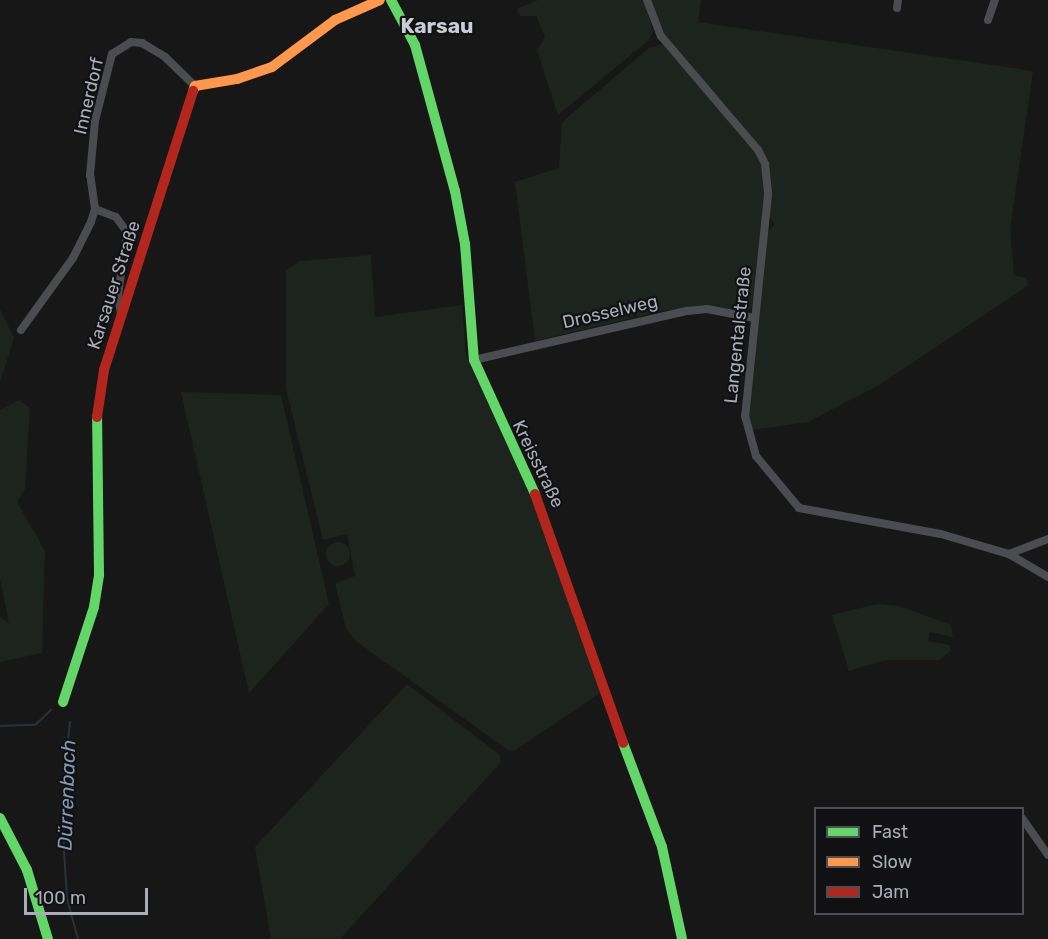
<!DOCTYPE html>
<html>
<head>
<meta charset="utf-8">
<style>
  body { margin:0 }
  #map { position:relative; width:1048px; height:939px; overflow:hidden; background:#171717; font-family:Rubik,sans-serif }
  div>[style] { position:absolute }
  [style*='--x'] { left:calc(var(--x)*1px); top:calc(var(--y)*1px); width:calc(var(--w)*1px); rotate:calc(var(--a)*1deg) }
  .green>* { inset:0; background:#1d241e }
  .round { border-radius:50% }
  .stream>* { height:2px; margin:-1px; padding:0 1px; transform-origin:1px; border-radius:1px; background:#2a3239 }
  .street>* { height:8px; margin:-4px; padding:0 4px; transform-origin:4px; border-radius:4px; background:#4b4c50 }
  .fast>* { height:10px; margin:-5px; padding:0 5px; transform-origin:5px; border-radius:5px; background:#63d668 }
  .slow>* { height:10px; margin:-5px; padding:0 5px; transform-origin:5px; border-radius:5px; background:#ff974d }
  .jam>* { height:10px; margin:-5px; padding:0 5px; transform-origin:5px; border-radius:5px; background:#b3261e }
  span { translate:-50% -50%; white-space:nowrap; text-align:center; line-height:1.15; -webkit-text-stroke:4.5px #111113; paint-order:stroke }
  .street-label { font-size:18px; color:#a8adb8 }
  .water-label { font-size:20px; color:#7f9bb3; font-style:italic }
  .quarter-label { font-size:21px; color:#c9ccd4; font-weight:700 }
  .legend { position:absolute; left:814px; top:807px; width:210px; height:108px; box-sizing:border-box; background:#111113; border:2px solid #4d4f55; margin:0; padding:8px 10px; list-style:none; font-size:18px; color:#a8adb8 }
  .legend li { display:flex; align-items:center; gap:12px; height:30px }
  .legend b { width:30px; border:2px solid #4d4f55 }
  .scale { position:absolute; left:24px; top:888px; width:124px; height:27px; box-sizing:border-box; border:3px solid #a8adb8; border-top:0; padding-left:8px; font-size:18px; line-height:21px; white-space:nowrap; color:#a8adb8; -webkit-text-stroke:4px #111113; paint-order:stroke }
</style>
</head>
<body>
<div id="map">
  <div class="green">
    <i style="clip-path:polygon(538px 0,644px 0,653px 32px,649px 40px,558px 115px,537px 50px,545px 37px,536px 16px,520px 16px,517px 9px)"></i>
    <i style="clip-path:polygon(650px 0,701px 0,698px 22px,1033px 71px,1010px 229px,1014px 275px,1026px 278px,1029px 285px,879px 385px,808px 422px,751px 430px,748px 414px,767px 234px,775px 223px,769px 217px,769px 170px,667px 39px)"></i>
    <i style="clip-path:polygon(663px 44px,752px 146px,763px 168px,766px 187px,754px 305px,743px 314px,704px 306px,662px 311px,535px 341px,515px 182px,559px 168px,562px 122px,649px 48px)"></i>
    <i style="clip-path:polygon(371px 255px,375px 317px,462px 305px,466px 355px,533px 502px,600px 693px,515px 750px,508px 750px,357px 642px,346px 629px,335px 583px,355px 576px,347px 534px,323px 540px,286px 389px,286px 271px,299px 261px)"></i>
    <i style="clip-path:polygon(0 309px,14px 338px,0 382px)"></i>
    <i style="clip-path:polygon(181px 392px,281px 395px,329px 604px,249px 693px)"></i>
    <i style="clip-path:polygon(19px 400px,30px 408px,25px 489px,17px 502px,45px 551px,42px 653px,0 662px,0 617px,9px 623px,0 578px,0 410px)"></i>
    <i class="round" style="left:326px;top:542px;width:24px;height:24px"></i>
    <i style="clip-path:polygon(877px 604px,899px 606px,951px 625px,953px 637px,930px 632px,928px 641px,950px 645px,950px 651px,940px 660px,885px 660px,849px 671px,832px 615px)"></i>
    <i style="clip-path:polygon(407px 684px,500px 755px,501px 762px,340px 939px,271px 939px,255px 847px)"></i>
  </div>
  <div class="stream">
    <i style="--x:70;--y:722;--w:54;--a:96.3"></i>
    <i style="--x:64;--y:776;--w:75;--a:90"></i>
    <i style="--x:64;--y:851;--w:48;--a:86.4"></i>
    <i style="--x:67;--y:899;--w:41;--a:74.6"></i>
    <i style="--x:0;--y:726;--w:35;--a:-2"></i>
    <i style="--x:35;--y:725;--w:22;--a:-43"></i>
  </div>
  <div class="street">
    <i style="--x:647;--y:0;--w:39;--a:69"></i>
    <i style="--x:661;--y:36;--w:150;--a:49.6"></i>
    <i style="--x:758;--y:150;--w:16;--a:63"></i>
    <i style="--x:765;--y:164;--w:31;--a:84"></i>
    <i style="--x:768;--y:195;--w:222;--a:95.9"></i>
    <i style="--x:745;--y:416;--w:41;--a:74.6"></i>
    <i style="--x:756;--y:456;--w:67;--a:50.4"></i>
    <i style="--x:799;--y:508;--w:144;--a:10.4"></i>
    <i style="--x:941;--y:534;--w:71;--a:16.4"></i>
    <i style="--x:1009;--y:554;--w:45;--a:30.5"></i>
    <i style="--x:897;--y:8;--w:8;--a:-83"></i>
    <i style="--x:988;--y:20;--w:21;--a:-71"></i>
    <i style="--x:95;--y:209;--w:22;--a:21"></i>
    <i style="--x:116;--y:217;--w:19;--a:54"></i>
    <i style="--x:127;--y:232;--w:64;--a:98.1"></i>
    <i style="--x:118;--y:295;--w:19;--a:81"></i>
    <i style="--x:21;--y:330;--w:89;--a:-54.2"></i>
    <i style="--x:73;--y:258;--w:40;--a:-63.4"></i>
    <i style="--x:91;--y:222;--w:14;--a:-73"></i>
    <i style="--x:95;--y:209;--w:34;--a:-98"></i>
    <i style="--x:90;--y:175;--w:54;--a:-84.7"></i>
    <i style="--x:95;--y:121;--w:69;--a:-75.8"></i>
    <i style="--x:112;--y:54;--w:22;--a:-32"></i>
    <i style="--x:131;--y:42;--w:11;--a:5"></i>
    <i style="--x:142;--y:43;--w:27;--a:31"></i>
    <i style="--x:165;--y:57;--w:42;--a:44"></i>
    <i style="--x:474;--y:360;--w:219;--a:-13"></i>
    <i style="--x:687;--y:311;--w:20;--a:-6"></i>
    <i style="--x:707;--y:309;--w:48;--a:10.8"></i>
    <i style="--x:1009;--y:554;--w:42;--a:-21"></i>
    <i style="--x:1022;--y:818;--w:45;--a:54.9"></i>
  </div>
  <div class="fast">
    <i style="--x:391;--y:0;--w:51;--a:61.9"></i>
    <i style="--x:415;--y:45;--w:151;--a:74.7"></i>
    <i style="--x:455;--y:191;--w:54;--a:79.3"></i>
    <i style="--x:465;--y:244;--w:116;--a:85.6"></i>
    <i style="--x:474;--y:360;--w:147;--a:65.5"></i>
    <i style="--x:63;--y:702;--w:100;--a:-71.9"></i>
    <i style="--x:94;--y:607;--w:33;--a:-81"></i>
    <i style="--x:99;--y:574;--w:157;--a:-90.7"></i>
    <i style="--x:623;--y:743;--w:111;--a:69.4"></i>
    <i style="--x:662;--y:847;--w:94;--a:77.7"></i>
    <i style="--x:0;--y:818;--w:59;--a:62.6"></i>
    <i style="--x:27;--y:870;--w:72;--a:73.1"></i>
  </div>
  <div class="slow">
    <i style="--x:193;--y:91;--w:5;--a:-68"></i>
    <i style="--x:195;--y:86;--w:43;--a:-9.5"></i>
    <i style="--x:237;--y:79;--w:37;--a:-19"></i>
    <i style="--x:272;--y:67;--w:79;--a:-36.7"></i>
    <i style="--x:335;--y:20;--w:49;--a:-24"></i>
  </div>
  <div class="jam">
    <i style="--x:97;--y:417;--w:48;--a:-81.5"></i>
    <i style="--x:104;--y:370;--w:293;--a:-72.3"></i>
    <i style="--x:535;--y:494;--w:264;--a:70.5"></i>
  </div>
  <div class="street-label">
    <span style="left:89px;top:96px;rotate:-77deg">Innerdorf</span>
    <span style="left:114px;top:285px;rotate:-72deg">Karsauer Straße</span>
    <span style="left:610px;top:312px;rotate:-13deg">Drosselweg</span>
    <span style="left:738px;top:335px;rotate:-84deg">Langentalstraße</span>
    <span style="left:538px;top:464px;rotate:64deg">Kreisstraße</span>
  </div>
  <div class="water-label">
    <span style="left:67px;top:795px;rotate:-88deg">Dürrenbach</span>
  </div>
  <div class="quarter-label">
    <span style="left:437px;top:26px">Karsau</span>
  </div>
  <ul class="legend">
  <li><b style="height:8px;background:#63d668"></b>Fast</li>
  <li><b style="height:8px;background:#ff974d"></b>Slow</li>
  <li><b style="height:8px;background:#b3261e"></b>Jam</li>
  </ul>
  <div class="scale">100 m</div>
</div>
</body>
</html>
